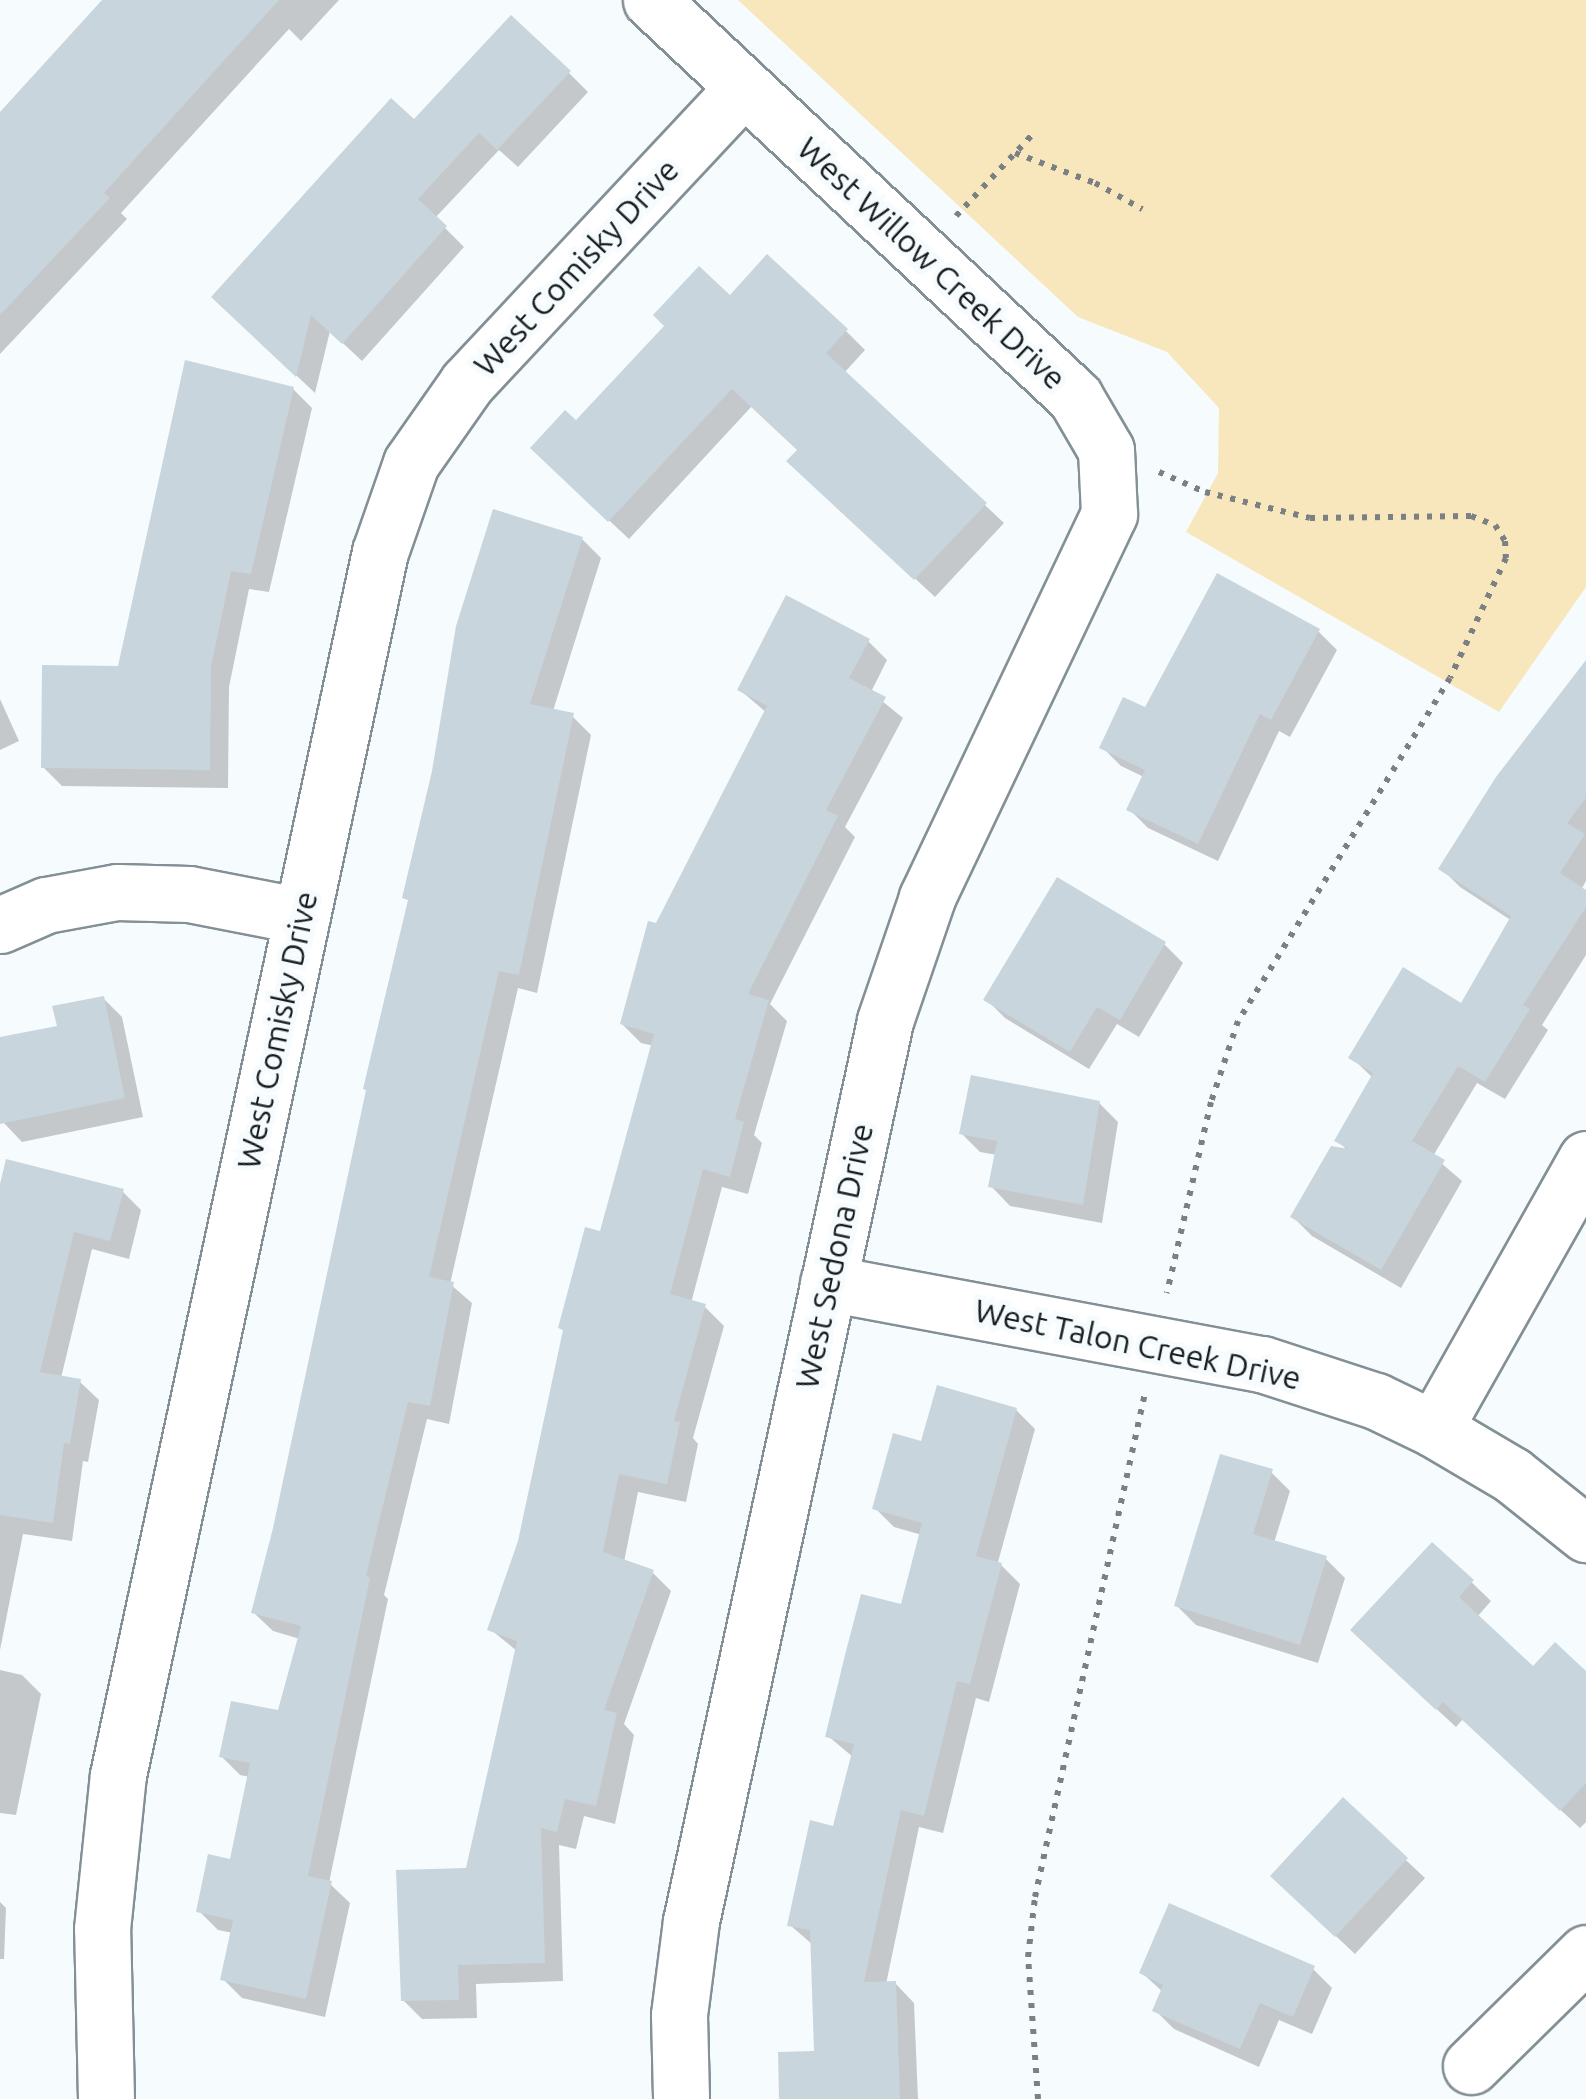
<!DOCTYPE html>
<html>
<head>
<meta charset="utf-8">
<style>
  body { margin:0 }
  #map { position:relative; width:1586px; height:2099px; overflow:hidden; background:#f6fbfe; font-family:Ubuntu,sans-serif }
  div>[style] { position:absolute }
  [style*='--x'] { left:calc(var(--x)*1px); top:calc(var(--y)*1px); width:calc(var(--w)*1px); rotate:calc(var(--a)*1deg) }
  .green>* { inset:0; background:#f8e7bc }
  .shadow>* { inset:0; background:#0003 }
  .building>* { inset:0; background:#c8d5dc }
  .path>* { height:6px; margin-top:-3px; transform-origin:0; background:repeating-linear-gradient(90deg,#7b8083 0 5px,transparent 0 13px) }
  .roads { filter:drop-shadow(2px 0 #839096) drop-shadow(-2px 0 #839096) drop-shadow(0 2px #839096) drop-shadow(0 -2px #839096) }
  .minor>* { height:55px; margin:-27.5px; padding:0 27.5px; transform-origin:27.5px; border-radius:27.5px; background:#fff }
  span { translate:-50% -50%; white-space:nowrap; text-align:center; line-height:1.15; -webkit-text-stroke:10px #f6fbfe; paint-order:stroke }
  .street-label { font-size:32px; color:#171c1f }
</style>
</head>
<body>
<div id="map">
  <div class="green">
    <i style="clip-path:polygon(738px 0,1586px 0,1586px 587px,1499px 712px,1186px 532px,1218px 473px,1219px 408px,1167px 352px,1078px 317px)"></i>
  </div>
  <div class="shadow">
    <i style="clip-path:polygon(105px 0,339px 0,301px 41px,289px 29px,121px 213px,127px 219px,0 354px,0 115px)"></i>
    <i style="clip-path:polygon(569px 73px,588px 92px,518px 167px,499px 150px,435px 218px,464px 247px,362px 361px,330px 331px,315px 393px,233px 316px,414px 123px)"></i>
    <i style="clip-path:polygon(730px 298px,846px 331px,865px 350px,844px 373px,1004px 523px,935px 597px,809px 480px,800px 450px,752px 406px,629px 539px,552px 467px,577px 423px)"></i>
    <i style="clip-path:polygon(293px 389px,312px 408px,269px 592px,249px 589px,229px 687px,228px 788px,62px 786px,43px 767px,120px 668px)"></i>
    <i style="clip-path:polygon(582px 539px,601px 558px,553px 711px,572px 716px,591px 735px,537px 993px,518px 988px,450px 1284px,472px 1303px,449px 1424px,427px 1419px,384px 1595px,388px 1599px,329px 1883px,350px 1903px,325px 2017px,242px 1998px,223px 1979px,233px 1933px,218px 1930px,199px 1911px,232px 1862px,250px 1777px,240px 1775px,221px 1756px,280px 1713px,300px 1639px,273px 1631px,253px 1612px,276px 1529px,410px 902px,405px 897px)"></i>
    <i style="clip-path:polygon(1318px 631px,1337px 650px,1290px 737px,1279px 731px,1218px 861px,1148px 828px,1129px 809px,1144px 777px,1121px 766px,1102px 747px,1146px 710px)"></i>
    <i style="clip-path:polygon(868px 641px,887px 660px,871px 692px,903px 718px,845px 827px,855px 837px,770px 1004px,787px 1021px,754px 1135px,762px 1143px,748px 1194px,722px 1187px,691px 1303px,704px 1306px,724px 1326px,693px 1438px,698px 1444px,686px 1502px,638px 1492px,624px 1562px,652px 1572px,671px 1591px,624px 1724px,634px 1735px,615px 1824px,584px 1816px,576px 1849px,559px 1845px,563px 1981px,476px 1984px,477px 2018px,422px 2019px,403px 2000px,468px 1871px,517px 1651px,490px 1629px,521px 1541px,654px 1046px,641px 1043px,622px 1024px,657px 926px,767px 713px,740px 690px)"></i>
    <i style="clip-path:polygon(1586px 663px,1586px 881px,1581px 890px,1586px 893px,1586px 955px,1542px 1025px,1548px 1030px,1505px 1099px,1477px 1083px,1433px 1156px,1462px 1181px,1401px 1288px,1312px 1236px,1293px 1217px,1348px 1151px,1337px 1140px,1373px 1078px,1351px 1057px,1462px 1006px,1512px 921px,1460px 887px,1441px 868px)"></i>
    <i style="clip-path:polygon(0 699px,19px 741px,0 750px)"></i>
    <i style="clip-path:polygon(1164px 944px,1183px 963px,1139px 1037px,1117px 1024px,1089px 1069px,1005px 1018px,986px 999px)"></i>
    <i style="clip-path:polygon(103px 998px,122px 1017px,143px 1117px,22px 1142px,3px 1122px,0 1040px,60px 1028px)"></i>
    <i style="clip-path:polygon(1099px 1103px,1118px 1122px,1102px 1223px,1010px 1206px,991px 1186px,997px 1155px,980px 1152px,961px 1133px)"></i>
    <i style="clip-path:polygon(122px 1191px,141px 1210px,129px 1259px,92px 1249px,61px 1378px,79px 1381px,99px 1400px,88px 1462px,83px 1461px,72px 1541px,23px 1534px,0 1650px,0 1194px)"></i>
    <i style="clip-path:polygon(1016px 1410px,1035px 1429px,998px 1562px,1020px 1584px,989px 1702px,976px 1698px,943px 1833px,919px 1827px,886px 1984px,895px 1983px,914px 2003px,918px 2099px,782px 2099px,817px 2053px,813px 1945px,790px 1925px,835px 1829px,853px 1757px,828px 1736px,903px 1607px,922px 1535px,894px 1527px,875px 1508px,923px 1444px)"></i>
    <i style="clip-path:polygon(1271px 1472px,1290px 1491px,1274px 1543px,1326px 1559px,1345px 1578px,1318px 1663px,1196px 1625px,1177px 1606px)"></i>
    <i style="clip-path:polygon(1433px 1545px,1491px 1601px,1477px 1617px,1533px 1669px,1586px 1674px,1586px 1822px,1580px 1828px,1463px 1719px,1456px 1727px,1372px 1649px)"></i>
    <i style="clip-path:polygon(0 1670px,22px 1675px,41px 1694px,16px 1815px,0 1813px)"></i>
    <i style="clip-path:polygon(1343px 1801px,1425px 1878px,1355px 1954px,1292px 1895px)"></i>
    <i style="clip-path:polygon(0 1902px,6px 1908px,4px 1959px,0 1959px)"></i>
    <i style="clip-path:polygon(1313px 1969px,1332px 1988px,1312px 2034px,1279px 2020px,1259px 2067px,1174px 2029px,1155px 2010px,1163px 1992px,1142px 1973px)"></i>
  </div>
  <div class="building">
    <i style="clip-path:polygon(102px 0,279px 0,104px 193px,110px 198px,0 315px,0 112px)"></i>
    <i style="clip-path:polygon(511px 15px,571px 71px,497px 150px,479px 133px,418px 199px,447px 226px,342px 344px,311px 315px,296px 377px,211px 297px,391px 98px,414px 119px)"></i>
    <i style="clip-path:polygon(767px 254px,848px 329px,826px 353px,987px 503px,914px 580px,786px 461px,797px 450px,732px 389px,608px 522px,530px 448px,565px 410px,576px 420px,664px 326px,653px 315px,699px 266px,730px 295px)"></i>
    <i style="clip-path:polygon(185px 360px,294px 387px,251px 574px,231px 571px,211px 667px,210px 770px,41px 768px,42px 665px,118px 666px)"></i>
    <i style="clip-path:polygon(493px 509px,583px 537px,530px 704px,574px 713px,519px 975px,499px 971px,429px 1277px,454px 1282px,430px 1406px,408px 1402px,366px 1576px,370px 1578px,308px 1876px,332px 1881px,306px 1999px,220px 1980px,233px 1920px,196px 1912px,208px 1854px,230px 1859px,250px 1763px,219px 1757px,231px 1701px,278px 1710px,301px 1626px,251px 1613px,273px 1528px,366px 1090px,363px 1089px,408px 900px,402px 898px,432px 771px,456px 626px)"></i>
    <i style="clip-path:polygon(1217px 573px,1320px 629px,1271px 720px,1260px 714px,1198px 844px,1126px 810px,1145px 770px,1099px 748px,1123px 697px,1145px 707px)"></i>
    <i style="clip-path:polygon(786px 595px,870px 639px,849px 678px,886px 697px,826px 810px,838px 816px,748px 994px,769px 1000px,735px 1119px,744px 1122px,730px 1177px,703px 1169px,670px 1294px,706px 1304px,674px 1421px,680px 1422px,667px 1484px,619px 1474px,603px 1552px,654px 1570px,604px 1710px,617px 1713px,596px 1806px,565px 1799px,557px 1832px,541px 1828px,545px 1963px,458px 1965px,459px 2000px,401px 2001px,396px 1870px,466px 1868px,517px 1641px,487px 1630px,518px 1541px,563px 1330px,558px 1328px,585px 1227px,600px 1231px,654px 1034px,620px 1024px,648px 921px,656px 923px,767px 706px,737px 690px)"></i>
    <i style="clip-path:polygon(1586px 660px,1586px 798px,1567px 823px,1585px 834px,1560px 873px,1586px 890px,1586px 907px,1523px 1005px,1530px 1009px,1485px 1082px,1458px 1066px,1412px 1141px,1445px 1160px,1381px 1270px,1290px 1217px,1331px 1146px,1349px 1149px,1334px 1141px,1373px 1073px,1348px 1058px,1403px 967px,1461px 1003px,1511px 916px,1438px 869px,1496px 777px)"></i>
    <i style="clip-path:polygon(1057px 877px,1166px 942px,1120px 1020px,1097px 1007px,1070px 1052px,983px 1000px)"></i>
    <i style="clip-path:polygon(104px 996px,125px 1098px,0 1124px,0 1037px,57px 1026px,52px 1006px)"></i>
    <i style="clip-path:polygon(971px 1075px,1100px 1101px,1083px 1205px,988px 1187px,997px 1141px,959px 1134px)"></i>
    <i style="clip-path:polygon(6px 1159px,124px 1189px,110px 1241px,74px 1232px,40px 1372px,81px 1379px,70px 1444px,64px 1443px,53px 1523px,0 1515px,0 1184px)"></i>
    <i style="clip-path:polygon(937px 1385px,1017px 1408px,976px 1556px,1002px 1563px,970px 1684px,957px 1681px,924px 1816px,901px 1810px,864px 1982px,896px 1981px,900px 2099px,779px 2099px,778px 2052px,814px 2051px,810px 1930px,787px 1926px,810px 1820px,833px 1826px,854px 1744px,825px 1737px,846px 1651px,861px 1594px,901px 1604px,922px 1523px,872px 1509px,893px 1433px,921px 1441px)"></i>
    <i style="clip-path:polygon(1220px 1454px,1273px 1469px,1253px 1534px,1327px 1556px,1300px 1645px,1174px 1606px)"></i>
    <i style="clip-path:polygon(1432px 1542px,1474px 1580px,1459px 1597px,1533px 1666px,1555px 1642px,1586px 1671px,1586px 1783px,1560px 1811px,1443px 1702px,1436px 1710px,1350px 1630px)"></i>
    <i style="clip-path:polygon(1343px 1797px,1408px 1858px,1335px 1937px,1270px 1876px)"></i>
    <i style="clip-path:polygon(1169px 1903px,1315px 1966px,1293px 2017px,1260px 2003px,1240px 2049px,1152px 2011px,1163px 1985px,1139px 1973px)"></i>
  </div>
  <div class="path">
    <i style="--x:1015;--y:153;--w:85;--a:20.6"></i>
    <i style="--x:1095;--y:183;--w:54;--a:29"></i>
    <i style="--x:956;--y:216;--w:115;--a:-46.8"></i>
    <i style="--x:1159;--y:472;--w:50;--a:23.5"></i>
    <i style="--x:1205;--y:492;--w:108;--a:13.9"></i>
    <i style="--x:1310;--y:518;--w:161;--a:-0.7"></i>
    <i style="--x:1471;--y:516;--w:26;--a:21"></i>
    <i style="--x:1495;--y:525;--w:19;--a:58"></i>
    <i style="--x:1505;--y:541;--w:17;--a:87"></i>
    <i style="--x:1506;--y:558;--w:132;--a:115"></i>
    <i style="--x:1450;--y:678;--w:403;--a:121.7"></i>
    <i style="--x:1238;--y:1021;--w:85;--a:108.4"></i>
    <i style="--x:1211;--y:1102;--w:196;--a:103"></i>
    <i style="--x:1038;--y:2099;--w:142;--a:-94"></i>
    <i style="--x:1028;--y:1957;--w:60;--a:-83.3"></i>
    <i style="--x:1035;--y:1897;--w:516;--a:-77.69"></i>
  </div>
  <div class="roads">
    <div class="minor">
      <i style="--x:651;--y:0;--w:581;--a:43.12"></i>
      <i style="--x:1075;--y:397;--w:61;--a:59.7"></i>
      <i style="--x:1106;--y:450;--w:64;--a:87.3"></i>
      <i style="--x:1109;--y:514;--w:425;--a:115.4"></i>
      <i style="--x:927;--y:898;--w:130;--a:108.9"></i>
      <i style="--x:885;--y:1021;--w:921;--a:102.16"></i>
      <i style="--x:691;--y:1921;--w:95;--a:97.3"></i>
      <i style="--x:679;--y:2015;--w:84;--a:88.6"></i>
      <i style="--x:0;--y:925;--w:50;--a:-23.5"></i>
      <i style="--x:46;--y:905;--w:72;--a:-10.4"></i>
      <i style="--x:117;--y:892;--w:72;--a:1.6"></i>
      <i style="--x:189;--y:894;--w:115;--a:11"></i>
      <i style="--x:828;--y:1283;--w:441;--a:10.6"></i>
      <i style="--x:1262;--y:1364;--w:120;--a:18"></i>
      <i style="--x:1376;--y:1401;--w:64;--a:25.8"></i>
      <i style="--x:1434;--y:1429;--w:91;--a:30.5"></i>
      <i style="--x:1512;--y:1475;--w:95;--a:38.6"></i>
      <i style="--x:1434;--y:1429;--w:310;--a:-60.6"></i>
      <i style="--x:1471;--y:2066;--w:161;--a:-44.5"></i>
      <i style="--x:106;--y:2099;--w:170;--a:-91.3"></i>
      <i style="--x:102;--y:1929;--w:155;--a:-84.1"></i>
      <i style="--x:118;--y:1775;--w:1251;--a:-77.91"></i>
      <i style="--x:380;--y:552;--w:94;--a:-70.8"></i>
      <i style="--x:411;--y:463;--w:98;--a:-55"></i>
      <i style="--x:467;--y:383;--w:405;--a:-46.9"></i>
    </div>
  </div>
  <div class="street-label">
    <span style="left:932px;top:263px;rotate:43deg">West Willow Creek Drive</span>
    <span style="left:576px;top:267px;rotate:-47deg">West Comisky Drive</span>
    <span style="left:277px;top:1030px;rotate:-78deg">West Comisky Drive</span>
    <span style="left:834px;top:1256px;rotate:-78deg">West Sedona Drive</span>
    <span style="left:1138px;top:1344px;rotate:12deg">West Talon Creek Drive</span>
  </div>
</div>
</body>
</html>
